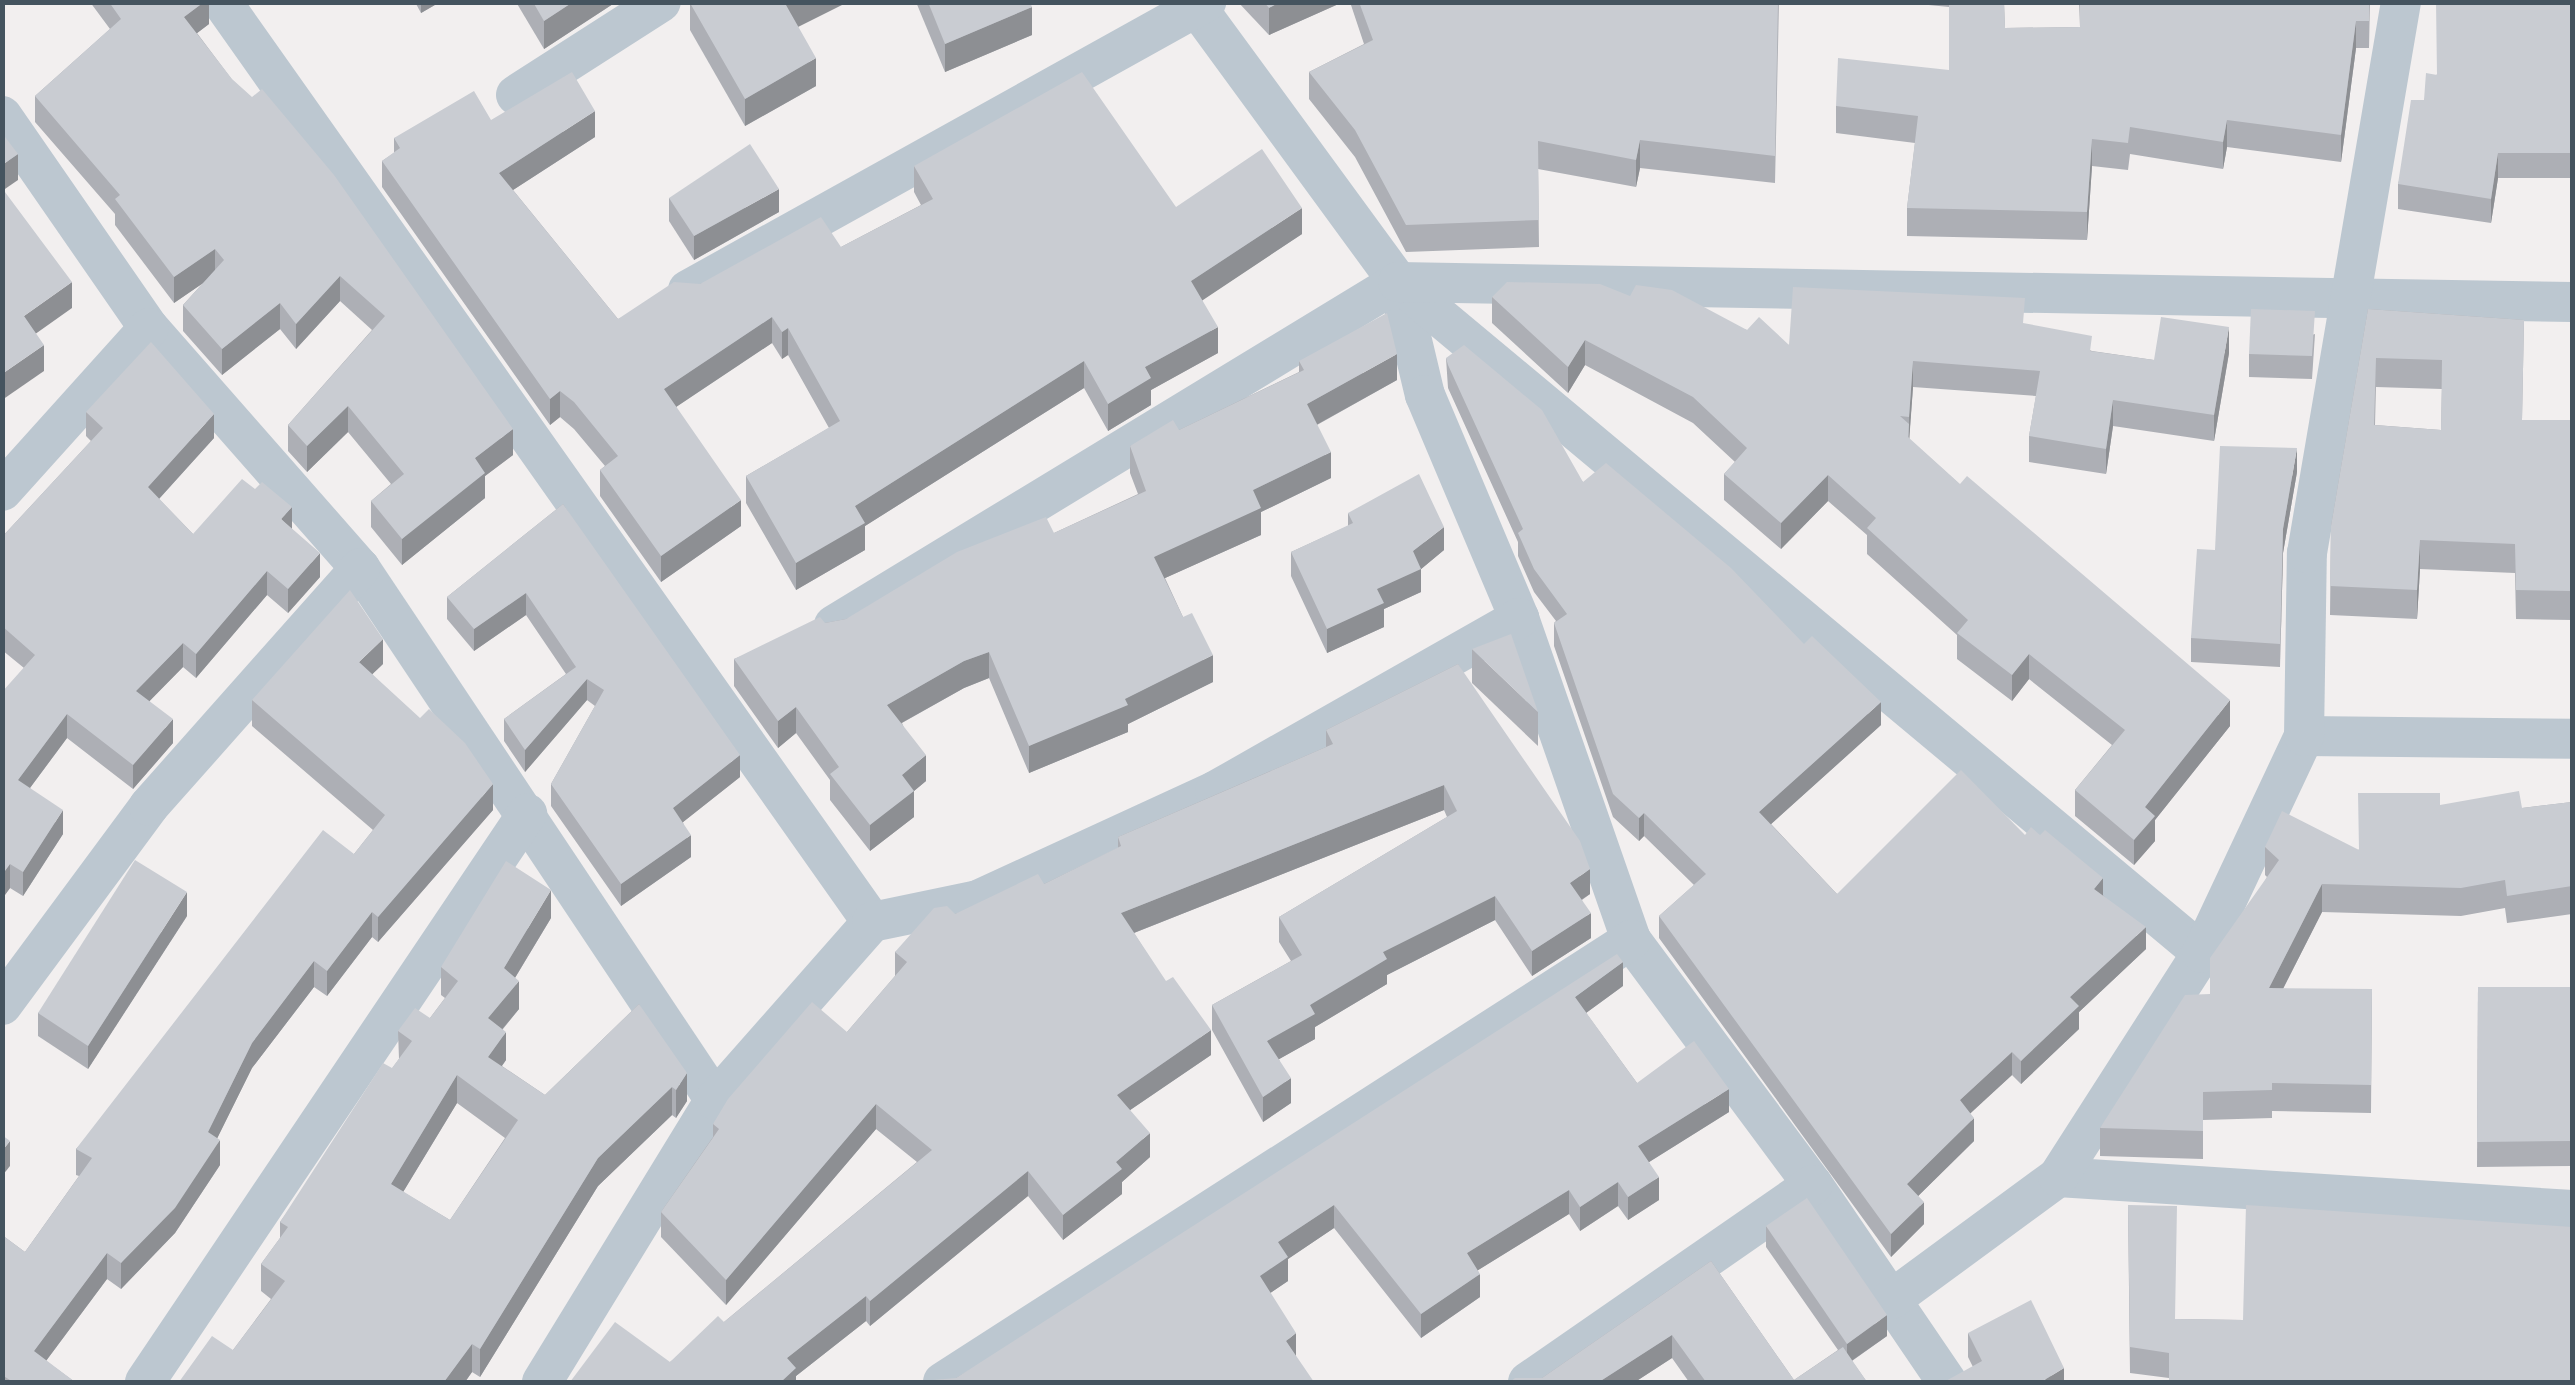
<!DOCTYPE html>
<html>
<head>
<meta charset="utf-8">
<style>
  body { margin:0 }
  #map { position:relative; width:2575px; height:1385px; overflow:hidden; background:#f2efef; font-family:Overpass,sans-serif }
  div>[style] { position:absolute }
  [style*='--x'] { left:calc(var(--x)*1px); top:calc(var(--y)*1px); width:calc(var(--w)*1px); rotate:calc(var(--a)*1deg) }
  .minor>* { height:40px; margin:-20px; padding:0 20px; transform-origin:20px; border-radius:20px; background:#bcc7d0 }
  .wall>* { inset:0; background:#adafb5 }
  .shaded-wall>* { inset:0; background:#8d8f93 }
  .building>* { inset:0; background:#c9ccd2 }
  span { translate:-50% -50%; white-space:nowrap; text-align:center; line-height:1.15; -webkit-text-stroke:8px #fff; paint-order:stroke }
  .frame { position:absolute; inset:0; border:5px solid #45545f; pointer-events:none }
</style>
</head>
<body>
<div id="map">
  <div class="minor">
    <i style="--x:222;--y:2;--w:1126;--a:54.76"></i>
    <i style="--x:1193;--y:2;--w:347;--a:53.8"></i>
    <i style="--x:1398;--y:282;--w:116;--a:76.6"></i>
    <i style="--x:1425;--y:395;--w:242;--a:67.1"></i>
    <i style="--x:1519;--y:618;--w:341;--a:70.8"></i>
    <i style="--x:1631;--y:940;--w:305;--a:53.4"></i>
    <i style="--x:1813;--y:1185;--w:238;--a:55.8"></i>
    <i style="--x:516;--y:95;--w:172;--a:-32.7"></i>
    <i style="--x:2;--y:116;--w:258;--a:55.3"></i>
    <i style="--x:149;--y:328;--w:320;--a:48.7"></i>
    <i style="--x:360;--y:568;--w:640;--a:56.29"></i>
    <i style="--x:1398;--y:282;--w:1047;--a:39.85"></i>
    <i style="--x:688;--y:290;--w:593;--a:-29.07"></i>
    <i style="--x:2;--y:491;--w:219;--a:-48"></i>
    <i style="--x:834;--y:625;--w:660;--a:-31.31"></i>
    <i style="--x:1398;--y:282;--w:1174;--a:0.98"></i>
    <i style="--x:2304;--y:736;--w:268;--a:0.6"></i>
    <i style="--x:2;--y:1005;--w:247;--a:-53.5"></i>
    <i style="--x:149;--y:806;--w:318;--a:-48.4"></i>
    <i style="--x:2058;--y:1177;--w:515;--a:3.67"></i>
    <i style="--x:1892;--y:1299;--w:206;--a:-36.3"></i>
    <i style="--x:2058;--y:1177;--w:266;--a:-57.3"></i>
    <i style="--x:2202;--y:953;--w:240;--a:-64.8"></i>
    <i style="--x:2304;--y:736;--w:183;--a:-89.1"></i>
    <i style="--x:2307;--y:553;--w:559;--a:-80.32"></i>
    <i style="--x:145;--y:1382;--w:685;--a:-56.08"></i>
    <i style="--x:542;--y:1382;--w:331;--a:-58.5"></i>
    <i style="--x:715;--y:1100;--w:237;--a:-48.6"></i>
    <i style="--x:872;--y:922;--w:108;--a:-11.7"></i>
    <i style="--x:978;--y:900;--w:261;--a:-24.7"></i>
    <i style="--x:1215;--y:791;--w:350;--a:-29.6"></i>
    <i style="--x:943;--y:1382;--w:818;--a:-32.72"></i>
    <i style="--x:1528;--y:1382;--w:346;--a:-34.7"></i>
  </div>
  <div class="wall">
    <i style="clip-path:polygon(90px 2px,209px 2px,209px 24px,197px 33px,513px 455px,485px 476px,485px 498px,402px 565px,371px 527px,371px 501px,391px 484px,348px 432px,307px 472px,288px 451px,288px 425px,372px 330px,340px 301px,296px 349px,280px 329px,222px 375px,183px 331px,183px 305px,203px 283px,174px 303px,115px 225px,115px 214px,35px 122px,35px 96px,110px 29px)"></i>
    <i style="clip-path:polygon(415px 2px,440px 2px,421px 13px)"></i>
    <i style="clip-path:polygon(516px 2px,616px 2px,544px 49px)"></i>
    <i style="clip-path:polygon(916px 2px,1030px 2px,1032px 35px,945px 72px)"></i>
    <i style="clip-path:polygon(1238px 2px,1343px 2px,1269px 35px)"></i>
    <i style="clip-path:polygon(1350px 2px,1779px 2px,1775px 183px,1640px 168px,1636px 187px,1538px 169px,1539px 247px,1406px 252px,1355px 157px,1309px 99px,1309px 72px,1364px 44px)"></i>
    <i style="clip-path:polygon(1898px 2px,2004px 2px,2005px 28px,2080px 27px,2079px 2px,2370px 2px,2369px 48px,2356px 48px,2341px 162px,2227px 147px,2223px 169px,2130px 154px,2128px 170px,2092px 166px,2087px 240px,1907px 236px,1907px 208px,1915px 143px,1836px 133px,1836px 106px,1949px 70px,1949px 7px)"></i>
    <i style="clip-path:polygon(2572px 2px,2572px 178px,2498px 178px,2491px 223px,2398px 209px,2398px 184px,2424px 100px,2436px 75px)"></i>
    <i style="clip-path:polygon(690px 3px,798px 27px,816px 86px,745px 126px,690px 30px)"></i>
    <i style="clip-path:polygon(491px 120px,595px 137px,513px 190px,618px 319px,700px 284px,841px 247px,921px 205px,914px 192px,914px 166px,1176px 207px,1302px 234px,1202px 300px,1218px 353px,1151px 390px,1151px 405px,1108px 431px,1084px 388px,865px 526px,865px 550px,796px 590px,746px 503px,746px 476px,829px 428px,788px 355px,782px 359px,772px 343px,676px 407px,741px 526px,661px 582px,600px 496px,600px 470px,605px 466px,574px 429px,560px 417px,550px 425px,382px 187px,382px 161px,394px 153px,394px 138px)"></i>
    <i style="clip-path:polygon(669px 198px,779px 212px,694px 260px,669px 221px)"></i>
    <i style="clip-path:polygon(1630px 296px,1747px 330px,1789px 345px,2025px 324px,2092px 351px,2154px 360px,2229px 353px,2214px 441px,2113px 426px,2106px 474px,2029px 462px,2029px 436px,2036px 396px,1913px 387px,1909px 439px,2230px 726px,2155px 820px,2155px 841px,2134px 865px,2075px 816px,2075px 790px,2112px 745px,2029px 679px,2012px 701px,1957px 659px,1957px 635px,1867px 554px,1867px 535px,1828px 501px,1781px 549px,1724px 500px,1724px 474px,1735px 462px,1693px 423px,1585px 365px,1568px 393px,1492px 323px,1492px 297px)"></i>
    <i style="clip-path:polygon(evenodd,2368px 309px,2524px 320px,2522px 420px,2572px 420px,2572px 620px,2516px 619px,2515px 573px,2420px 569px,2417px 619px,2330px 615px,2331px 526px,2368px 309px,2376px 387px,2442px 389px,2441px 430px,2375px 425px,2376px 387px)"></i>
    <i style="clip-path:polygon(2315px 334px,2312px 379px,2249px 377px,2249px 354px)"></i>
    <i style="clip-path:polygon(1446px 358px,1583px 482px,1881px 725px,1771px 824px,1837px 894px,2025px 835px,2103px 895px,2146px 949px,2079px 1012px,2079px 1029px,2021px 1084px,2012px 1075px,1970px 1113px,1974px 1141px,1918px 1196px,1924px 1224px,1891px 1257px,1659px 938px,1659px 916px,1694px 885px,1644px 836px,1639px 841px,1613px 817px,1554px 646px,1554px 623px,1556px 621px,1534px 592px,1518px 556px,1518px 542px,1448px 388px)"></i>
    <i style="clip-path:polygon(1299px 361px,1397px 380px,1317px 425px,1331px 478px,1261px 512px,1261px 535px,1165px 578px,1213px 682px,1128px 724px,1128px 732px,1029px 773px,989px 678px,964px 688px,902px 723px,926px 781px,914px 791px,914px 817px,870px 851px,830px 800px,830px 780px,796px 733px,778px 748px,734px 686px,734px 659px,825px 623px,846px 619px,1054px 533px,1138px 494px,1130px 473px,1130px 446px,1179px 430px,1299px 372px)"></i>
    <i style="clip-path:polygon(86px 412px,214px 438px,159px 499px,193px 534px,292px 529px,320px 577px,288px 613px,267px 595px,196px 678px,183px 667px,149px 701px,173px 743px,133px 789px,67px 738px,30px 788px,63px 834px,23px 896px,10px 888px,2px 899px,24px 668px,2px 650px,2px 537px,91px 441px,86px 436px)"></i>
    <i style="clip-path:polygon(2297px 472px,2283px 553px,2280px 667px,2191px 662px,2191px 638px,2215px 550px)"></i>
    <i style="clip-path:polygon(563px 504px,740px 777px,683px 822px,691px 857px,621px 906px,551px 806px,551px 784px,595px 706px,587px 700px,525px 772px,504px 741px,504px 719px,566px 674px,526px 615px,474px 651px,447px 619px,447px 597px)"></i>
    <i style="clip-path:polygon(1348px 513px,1444px 550px,1421px 569px,1421px 592px,1384px 609px,1384px 627px,1327px 653px,1291px 576px,1291px 552px,1348px 526px)"></i>
    <i style="clip-path:polygon(1472px 649px,1538px 712px,1538px 746px,1472px 683px)"></i>
    <i style="clip-path:polygon(383px 664px,372px 674px,493px 810px,378px 942px,372px 937px,327px 996px,314px 987px,252px 1068px,217px 1138px,220px 1165px,175px 1233px,121px 1289px,107px 1279px,46px 1361px,75px 1382px,2px 1382px,2px 1235px,25px 1252px,79px 1176px,76px 1175px,76px 1149px,354px 854px,373px 830px,252px 726px,252px 700px)"></i>
    <i style="clip-path:polygon(1458px 664px,1590px 894px,1582px 900px,1591px 938px,1532px 976px,1495px 920px,1387px 975px,1387px 984px,1315px 1027px,1315px 1039px,1279px 1059px,1291px 1103px,1263px 1122px,1212px 1030px,1212px 1005px,1291px 961px,1279px 942px,1279px 917px,1447px 817px,1444px 810px,1134px 933px,1211px 1055px,1130px 1110px,1150px 1157px,1122px 1182px,1122px 1194px,1063px 1240px,1028px 1196px,870px 1326px,866px 1321px,796px 1376px,796px 1382px,670px 1362px,724px 1322px,917px 1162px,876px 1129px,726px 1305px,661px 1237px,661px 1212px,713px 1137px,713px 1124px,847px 1032px,895px 976px,895px 952px,955px 914px,1044px 884px,1118px 848px,1118px 837px,1326px 747px,1326px 730px)"></i>
    <i style="clip-path:polygon(2572px 802px,2572px 914px,2507px 923px,2505px 908px,2461px 916px,2322px 912px,2283px 989px,2372px 989px,2371px 1113px,2272px 1111px,2272px 1118px,2203px 1120px,2203px 1159px,2100px 1156px,2100px 1128px,2210px 994px,2267px 877px,2265px 875px,2265px 847px,2358px 850px,2440px 805px,2522px 808px)"></i>
    <i style="clip-path:polygon(187px 916px,88px 1069px,38px 1036px,38px 1013px)"></i>
    <i style="clip-path:polygon(evenodd,551px 918px,515px 978px,519px 1009px,503px 1029px,506px 1060px,502px 1066px,545px 1095px,639px 1004px,687px 1101px,676px 1118px,672px 1115px,598px 1186px,480px 1377px,472px 1372px,465px 1382px,179px 1382px,233px 1350px,271px 1299px,261px 1291px,261px 1264px,280px 1238px,280px 1222px,399px 1059px,398px 1031px,430px 1018px,445px 998px,441px 995px,441px 967px,551px 918px,457px 1103px,505px 1138px,450px 1220px,403px 1192px,457px 1103px)"></i>
    <i style="clip-path:polygon(1623px 986px,1586px 1013px,1637px 1083px,1729px 1112px,1649px 1162px,1659px 1200px,1628px 1220px,1618px 1206px,1580px 1231px,1569px 1214px,1478px 1270px,1480px 1297px,1421px 1338px,1334px 1228px,1288px 1259px,1288px 1281px,1270px 1293px,1296px 1357px,956px 1378px)"></i>
    <i style="clip-path:polygon(2478px 987px,2572px 987px,2572px 1166px,2477px 1167px)"></i>
    <i style="clip-path:polygon(2128px 1205px,2175px 1319px,2243px 1320px,2572px 1227px,2169px 1378px,2130px 1373px)"></i>
    <i style="clip-path:polygon(1766px 1226px,1887px 1336px,1852px 1361px,1867px 1382px,1689px 1382px,1672px 1358px,1635px 1382px,1510px 1382px,1542px 1378px,1711px 1261px,1794px 1380px,1838px 1350px,1766px 1247px)"></i>
    <i style="clip-path:polygon(1968px 1333px,2064px 1382px,1973px 1367px,1968px 1357px)"></i>
  </div>
  <div class="shaded-wall">
    <i style="clip-path:polygon(204px 2px,209px 2px,209px 24px,184px 43px,184px 17px)"></i>
    <i style="clip-path:polygon(421px 2px,440px 2px,421px 13px)"></i>
    <i style="clip-path:polygon(573px 2px,616px 2px,544px 49px,544px 21px)"></i>
    <i style="clip-path:polygon(792px 2px,848px 2px,786px 33px,786px 5px)"></i>
    <i style="clip-path:polygon(1280px 2px,1343px 2px,1269px 35px,1269px 8px)"></i>
    <i style="clip-path:polygon(1032px 7px,1032px 35px,945px 72px,945px 44px)"></i>
    <i style="clip-path:polygon(2356px 21px,2356px 48px,2341px 162px,2341px 135px)"></i>
    <i style="clip-path:polygon(816px 58px,816px 86px,745px 126px,745px 99px)"></i>
    <i style="clip-path:polygon(595px 111px,595px 137px,499px 199px,499px 173px)"></i>
    <i style="clip-path:polygon(2227px 120px,2227px 147px,2223px 169px,2223px 142px)"></i>
    <i style="clip-path:polygon(2092px 139px,2092px 166px,2087px 240px,2087px 212px)"></i>
    <i style="clip-path:polygon(1640px 140px,1640px 168px,1636px 187px,1636px 160px)"></i>
    <i style="clip-path:polygon(2498px 153px,2498px 178px,2491px 223px,2491px 199px)"></i>
    <i style="clip-path:polygon(18px 154px,18px 180px,2px 191px,2px 165px)"></i>
    <i style="clip-path:polygon(779px 189px,779px 212px,694px 260px,694px 236px)"></i>
    <i style="clip-path:polygon(1302px 208px,1302px 234px,1191px 308px,1191px 281px)"></i>
    <i style="clip-path:polygon(215px 249px,215px 275px,174px 303px,174px 277px)"></i>
    <i style="clip-path:polygon(340px 276px,340px 301px,296px 349px,296px 324px)"></i>
    <i style="clip-path:polygon(72px 282px,72px 308px,24px 342px,24px 316px)"></i>
    <i style="clip-path:polygon(280px 303px,280px 329px,222px 375px,222px 349px)"></i>
    <i style="clip-path:polygon(772px 317px,772px 343px,664px 415px,664px 389px)"></i>
    <i style="clip-path:polygon(1218px 327px,1218px 353px,1151px 390px,1151px 405px,1108px 431px,1108px 404px,1145px 367px)"></i>
    <i style="clip-path:polygon(2229px 327px,2229px 353px,2214px 441px,2214px 415px)"></i>
    <i style="clip-path:polygon(788px 328px,788px 355px,782px 359px,782px 332px)"></i>
    <i style="clip-path:polygon(1585px 340px,1585px 365px,1568px 393px,1568px 367px)"></i>
    <i style="clip-path:polygon(44px 345px,44px 371px,2px 400px,2px 374px)"></i>
    <i style="clip-path:polygon(1397px 354px,1397px 380px,1307px 430px,1307px 404px)"></i>
    <i style="clip-path:polygon(1084px 361px,1084px 388px,865px 526px,865px 550px,796px 590px,796px 563px,855px 506px)"></i>
    <i style="clip-path:polygon(1913px 361px,1913px 387px,1909px 443px,1909px 417px)"></i>
    <i style="clip-path:polygon(560px 391px,560px 417px,550px 425px,550px 399px)"></i>
    <i style="clip-path:polygon(2113px 400px,2113px 426px,2106px 474px,2106px 449px)"></i>
    <i style="clip-path:polygon(348px 406px,348px 432px,307px 472px,307px 446px)"></i>
    <i style="clip-path:polygon(214px 414px,214px 438px,148px 511px,148px 487px)"></i>
    <i style="clip-path:polygon(513px 429px,513px 455px,485px 476px,485px 498px,402px 565px,402px 539px,475px 458px)"></i>
    <i style="clip-path:polygon(2297px 448px,2297px 472px,2283px 553px,2280px 667px,2283px 529px)"></i>
    <i style="clip-path:polygon(1331px 452px,1331px 478px,1261px 512px,1261px 535px,1154px 583px,1154px 557px,1253px 490px)"></i>
    <i style="clip-path:polygon(1828px 475px,1828px 501px,1781px 549px,1781px 523px)"></i>
    <i style="clip-path:polygon(741px 500px,741px 526px,661px 582px,661px 556px)"></i>
    <i style="clip-path:polygon(292px 507px,292px 531px,281px 519px)"></i>
    <i style="clip-path:polygon(1444px 527px,1444px 550px,1420px 570px,1421px 569px,1421px 592px,1384px 609px,1384px 627px,1327px 653px,1327px 629px,1377px 589px,1413px 551px)"></i>
    <i style="clip-path:polygon(2420px 540px,2420px 569px,2417px 619px,2417px 590px)"></i>
    <i style="clip-path:polygon(320px 553px,320px 577px,288px 613px,288px 589px)"></i>
    <i style="clip-path:polygon(267px 571px,267px 595px,196px 678px,196px 654px)"></i>
    <i style="clip-path:polygon(526px 593px,526px 615px,474px 651px,474px 629px)"></i>
    <i style="clip-path:polygon(383px 639px,383px 664px,359px 687px,359px 662px)"></i>
    <i style="clip-path:polygon(183px 643px,183px 667px,136px 715px,136px 691px)"></i>
    <i style="clip-path:polygon(989px 652px,989px 678px,964px 688px,887px 731px,887px 705px,964px 661px)"></i>
    <i style="clip-path:polygon(2029px 654px,2029px 679px,2012px 701px,2012px 675px)"></i>
    <i style="clip-path:polygon(1213px 655px,1213px 682px,1128px 724px,1128px 732px,1029px 773px,1029px 746px)"></i>
    <i style="clip-path:polygon(587px 679px,587px 700px,525px 772px,525px 750px)"></i>
    <i style="clip-path:polygon(2230px 700px,2230px 726px,2155px 820px,2155px 841px,2134px 865px,2134px 840px,2145px 807px)"></i>
    <i style="clip-path:polygon(1881px 702px,1881px 725px,1759px 835px,1759px 812px)"></i>
    <i style="clip-path:polygon(796px 707px,796px 733px,778px 748px,778px 721px)"></i>
    <i style="clip-path:polygon(67px 714px,67px 738px,18px 804px,18px 780px)"></i>
    <i style="clip-path:polygon(173px 719px,173px 743px,133px 789px,133px 765px)"></i>
    <i style="clip-path:polygon(740px 755px,740px 777px,673px 830px,673px 808px)"></i>
    <i style="clip-path:polygon(926px 755px,926px 781px,914px 791px,914px 817px,870px 851px,870px 825px,902px 775px)"></i>
    <i style="clip-path:polygon(493px 784px,493px 810px,378px 942px,378px 917px)"></i>
    <i style="clip-path:polygon(1444px 785px,1444px 810px,1121px 938px,1121px 913px)"></i>
    <i style="clip-path:polygon(63px 810px,63px 834px,23px 896px,23px 872px)"></i>
    <i style="clip-path:polygon(1644px 813px,1644px 836px,1639px 841px,1639px 818px)"></i>
    <i style="clip-path:polygon(691px 835px,691px 857px,621px 906px,621px 884px)"></i>
    <i style="clip-path:polygon(10px 864px,10px 888px,2px 899px,2px 875px)"></i>
    <i style="clip-path:polygon(1590px 869px,1590px 894px,1570px 907px,1570px 883px)"></i>
    <i style="clip-path:polygon(2103px 878px,2103px 901px,2094px 889px)"></i>
    <i style="clip-path:polygon(2322px 884px,2322px 912px,2269px 1016px,2269px 988px)"></i>
    <i style="clip-path:polygon(551px 890px,551px 918px,504px 996px,504px 968px)"></i>
    <i style="clip-path:polygon(187px 892px,187px 916px,88px 1069px,88px 1046px)"></i>
    <i style="clip-path:polygon(1495px 896px,1495px 920px,1387px 975px,1387px 984px,1315px 1027px,1315px 1039px,1267px 1066px,1267px 1041px,1310px 1005px,1383px 952px)"></i>
    <i style="clip-path:polygon(372px 912px,372px 937px,327px 996px,327px 971px)"></i>
    <i style="clip-path:polygon(1591px 913px,1591px 938px,1532px 976px,1532px 951px)"></i>
    <i style="clip-path:polygon(2146px 927px,2146px 949px,2079px 1012px,2079px 1029px,2021px 1084px,2021px 1061px,2070px 997px)"></i>
    <i style="clip-path:polygon(314px 961px,314px 987px,252px 1068px,208px 1157px,208px 1132px,252px 1043px)"></i>
    <i style="clip-path:polygon(1623px 962px,1623px 986px,1575px 1021px,1575px 997px)"></i>
    <i style="clip-path:polygon(519px 981px,519px 1009px,488px 1046px,488px 1018px)"></i>
    <i style="clip-path:polygon(1211px 1030px,1211px 1055px,1117px 1119px,1117px 1095px)"></i>
    <i style="clip-path:polygon(506px 1032px,506px 1060px,488px 1085px,488px 1057px)"></i>
    <i style="clip-path:polygon(2012px 1052px,2012px 1075px,1960px 1123px,1960px 1100px)"></i>
    <i style="clip-path:polygon(687px 1073px,687px 1101px,676px 1118px,676px 1090px)"></i>
    <i style="clip-path:polygon(457px 1075px,457px 1103px,391px 1212px,391px 1184px)"></i>
    <i style="clip-path:polygon(1291px 1078px,1291px 1103px,1263px 1122px,1263px 1097px)"></i>
    <i style="clip-path:polygon(672px 1087px,672px 1115px,598px 1186px,480px 1377px,480px 1349px,598px 1158px)"></i>
    <i style="clip-path:polygon(1729px 1089px,1729px 1112px,1638px 1169px,1638px 1146px)"></i>
    <i style="clip-path:polygon(876px 1104px,876px 1129px,726px 1305px,726px 1280px)"></i>
    <i style="clip-path:polygon(1974px 1118px,1974px 1141px,1907px 1207px,1907px 1184px)"></i>
    <i style="clip-path:polygon(1150px 1133px,1150px 1157px,1122px 1182px,1122px 1194px,1063px 1240px,1063px 1215px,1116px 1162px)"></i>
    <i style="clip-path:polygon(220px 1140px,220px 1165px,175px 1233px,121px 1289px,121px 1263px)"></i>
    <i style="clip-path:polygon(10px 1141px,10px 1166px,2px 1176px,2px 1151px)"></i>
    <i style="clip-path:polygon(1028px 1171px,1028px 1196px,870px 1326px,870px 1301px)"></i>
    <i style="clip-path:polygon(1659px 1177px,1659px 1200px,1628px 1220px,1628px 1197px)"></i>
    <i style="clip-path:polygon(1618px 1182px,1618px 1206px,1580px 1231px,1580px 1207px)"></i>
    <i style="clip-path:polygon(1569px 1190px,1569px 1214px,1467px 1277px,1467px 1253px)"></i>
    <i style="clip-path:polygon(1924px 1202px,1924px 1224px,1891px 1257px,1891px 1234px)"></i>
    <i style="clip-path:polygon(1334px 1205px,1334px 1228px,1288px 1259px,1288px 1281px,1260px 1300px,1260px 1276px,1278px 1242px)"></i>
    <i style="clip-path:polygon(107px 1253px,107px 1279px,34px 1377px,34px 1351px)"></i>
    <i style="clip-path:polygon(1480px 1274px,1480px 1297px,1421px 1338px,1421px 1314px)"></i>
    <i style="clip-path:polygon(866px 1296px,866px 1321px,796px 1376px,796px 1382px,781px 1382px,787px 1358px)"></i>
    <i style="clip-path:polygon(1887px 1315px,1887px 1336px,1847px 1364px,1847px 1344px)"></i>
    <i style="clip-path:polygon(1296px 1333px,1296px 1357px,1286px 1341px)"></i>
    <i style="clip-path:polygon(1672px 1335px,1672px 1358px,1635px 1382px,1599px 1382px)"></i>
    <i style="clip-path:polygon(472px 1344px,472px 1372px,465px 1382px,444px 1382px)"></i>
    <i style="clip-path:polygon(2064px 1368px,2064px 1382px,2041px 1382px)"></i>
  </div>
  <div class="building">
    <i style="clip-path:polygon(109px 2px,204px 2px,184px 17px,232px 79px,252px 97px,262px 89px,334px 175px,513px 429px,475px 458px,485px 473px,402px 539px,371px 501px,404px 474px,348px 406px,307px 446px,288px 425px,385px 316px,340px 276px,296px 324px,280px 303px,222px 349px,183px 305px,224px 260px,215px 249px,174px 277px,115px 199px,120px 195px,35px 96px,121px 19px)"></i>
    <i style="clip-path:polygon(533px 2px,573px 2px,544px 21px)"></i>
    <i style="clip-path:polygon(792px 2px,786px 5px,816px 58px,745px 99px,690px 3px)"></i>
    <i style="clip-path:polygon(928px 2px,1030px 2px,1032px 7px,945px 44px)"></i>
    <i style="clip-path:polygon(1264px 2px,1280px 2px,1269px 8px)"></i>
    <i style="clip-path:polygon(1359px 2px,1778px 2px,1775px 156px,1640px 140px,1636px 160px,1538px 141px,1539px 220px,1406px 225px,1355px 130px,1309px 72px,1373px 40px)"></i>
    <i style="clip-path:polygon(1949px 2px,2004px 2px,2005px 28px,2080px 27px,2080px 2px,2369px 2px,2369px 21px,2356px 21px,2341px 135px,2227px 120px,2223px 142px,2130px 127px,2128px 143px,2092px 139px,2087px 212px,1907px 208px,1918px 116px,1836px 106px,1838px 58px,1949px 70px)"></i>
    <i style="clip-path:polygon(2436px 2px,2572px 2px,2572px 153px,2498px 153px,2491px 199px,2398px 184px,2411px 100px,2424px 100px,2426px 73px,2437px 75px)"></i>
    <i style="clip-path:polygon(572px 72px,595px 111px,499px 173px,618px 319px,674px 282px,700px 284px,821px 217px,841px 247px,933px 199px,914px 166px,1082px 72px,1176px 207px,1262px 149px,1302px 208px,1191px 281px,1218px 327px,1145px 367px,1151px 378px,1108px 404px,1084px 361px,855px 506px,865px 523px,796px 563px,746px 476px,840px 421px,788px 328px,782px 332px,772px 317px,664px 389px,741px 500px,661px 556px,600px 470px,618px 456px,574px 402px,560px 391px,550px 399px,382px 161px,400px 148px,394px 138px,474px 91px,491px 120px)"></i>
    <i style="clip-path:polygon(2px 133px,18px 154px,2px 165px)"></i>
    <i style="clip-path:polygon(750px 144px,779px 189px,694px 236px,669px 198px)"></i>
    <i style="clip-path:polygon(2px 188px,72px 282px,24px 316px,44px 345px,2px 374px)"></i>
    <i style="clip-path:polygon(1507px 282px,1600px 284px,1630px 296px,1636px 285px,1672px 290px,1747px 330px,1759px 317px,1789px 345px,1793px 287px,2025px 298px,2023px 323px,2092px 336px,2090px 351px,2154px 360px,2161px 317px,2229px 327px,2214px 415px,2113px 400px,2106px 449px,2029px 436px,2040px 371px,1913px 361px,1909px 417px,1900px 416px,1909px 424px,1908px 437px,1960px 484px,1967px 476px,2230px 700px,2145px 807px,2155px 816px,2134px 840px,2075px 790px,2125px 730px,2029px 654px,2012px 675px,1957px 633px,1968px 620px,1867px 528px,1876px 518px,1828px 475px,1781px 523px,1724px 474px,1747px 448px,1693px 397px,1585px 340px,1568px 367px,1492px 297px)"></i>
    <i style="clip-path:polygon(2251px 309px,2315px 311px,2312px 356px,2249px 354px)"></i>
    <i style="clip-path:polygon(evenodd,2368px 309px,2524px 320px,2522px 420px,2572px 420px,2572px 591px,2516px 590px,2515px 544px,2420px 540px,2417px 590px,2330px 586px,2331px 526px,2368px 309px,2376px 358px,2442px 360px,2441px 430px,2374px 425px,2376px 358px)"></i>
    <i style="clip-path:polygon(1387px 313px,1397px 354px,1307px 404px,1331px 452px,1253px 490px,1261px 508px,1154px 557px,1183px 617px,1192px 613px,1213px 655px,1125px 699px,1128px 705px,1029px 746px,989px 652px,964px 661px,887px 705px,926px 755px,902px 775px,914px 791px,870px 825px,830px 774px,839px 767px,796px 707px,778px 721px,734px 659px,820px 617px,825px 623px,846px 619px,957px 552px,1046px 517px,1054px 533px,1146px 491px,1130px 446px,1173px 420px,1179px 430px,1304px 370px,1299px 361px)"></i>
    <i style="clip-path:polygon(151px 342px,214px 414px,148px 487px,193px 534px,242px 479px,255px 489px,262px 482px,292px 507px,281px 519px,320px 553px,288px 589px,267px 571px,196px 654px,183px 643px,136px 691px,173px 719px,133px 765px,67px 714px,18px 780px,63px 810px,23px 872px,10px 864px,2px 875px,2px 692px,35px 655px,2px 626px,2px 537px,103px 428px,86px 412px)"></i>
    <i style="clip-path:polygon(1464px 345px,1542px 410px,1583px 482px,1606px 463px,1731px 568px,1804px 644px,1812px 636px,1881px 702px,1759px 812px,1837px 894px,1961px 770px,2025px 835px,2031px 827px,2040px 835px,2045px 830px,2103px 878px,2094px 889px,2146px 927px,2070px 997px,2079px 1006px,2021px 1061px,2012px 1052px,1960px 1100px,1974px 1118px,1907px 1184px,1924px 1202px,1891px 1234px,1659px 916px,1706px 874px,1644px 813px,1639px 818px,1613px 794px,1554px 623px,1567px 614px,1534px 569px,1518px 533px,1523px 529px,1448px 365px,1446px 358px)"></i>
    <i style="clip-path:polygon(2220px 446px,2297px 448px,2283px 529px,2280px 644px,2191px 638px,2197px 549px,2215px 550px)"></i>
    <i style="clip-path:polygon(1419px 474px,1444px 527px,1413px 551px,1421px 569px,1377px 589px,1384px 603px,1327px 629px,1291px 552px,1353px 523px,1348px 513px)"></i>
    <i style="clip-path:polygon(563px 504px,740px 755px,673px 808px,691px 835px,621px 884px,551px 784px,604px 690px,587px 679px,525px 750px,504px 719px,576px 667px,526px 593px,474px 629px,447px 597px)"></i>
    <i style="clip-path:polygon(350px 590px,383px 639px,359px 662px,420px 718px,429px 709px,465px 743px,493px 784px,378px 917px,372px 912px,327px 971px,314px 961px,252px 1043px,208px 1132px,220px 1140px,175px 1208px,121px 1263px,107px 1253px,34px 1351px,75px 1382px,13px 1382px,2px 1375px,2px 1235px,25px 1252px,92px 1158px,76px 1149px,323px 830px,354px 854px,385px 815px,252px 700px)"></i>
    <i style="clip-path:polygon(1511px 634px,1538px 712px,1472px 649px)"></i>
    <i style="clip-path:polygon(1458px 664px,1580px 841px,1590px 869px,1570px 883px,1591px 913px,1532px 951px,1495px 896px,1383px 952px,1387px 959px,1310px 1005px,1315px 1014px,1267px 1041px,1291px 1078px,1263px 1097px,1212px 1005px,1302px 955px,1279px 917px,1457px 811px,1444px 785px,1121px 913px,1166px 981px,1173px 977px,1211px 1030px,1117px 1095px,1150px 1133px,1116px 1162px,1122px 1169px,1063px 1215px,1028px 1171px,870px 1301px,866px 1296px,787px 1358px,796px 1368px,781px 1382px,570px 1382px,615px 1322px,670px 1362px,718px 1316px,724px 1322px,932px 1150px,876px 1104px,726px 1280px,661px 1212px,719px 1129px,713px 1124px,728px 1099px,812px 1002px,847px 1032px,907px 962px,895px 952px,934px 908px,947px 906px,955px 914px,1038px 874px,1044px 884px,1121px 846px,1118px 837px,1333px 744px,1326px 730px)"></i>
    <i style="clip-path:polygon(2519px 791px,2522px 808px,2572px 802px,2572px 886px,2507px 896px,2505px 880px,2461px 888px,2322px 884px,2269px 988px,2372px 989px,2371px 1085px,2272px 1083px,2272px 1090px,2203px 1092px,2203px 1131px,2100px 1128px,2185px 995px,2210px 994px,2210px 958px,2279px 860px,2265px 847px,2282px 811px,2359px 850px,2358px 793px,2440px 793px,2440px 805px)"></i>
    <i style="clip-path:polygon(135px 860px,187px 892px,88px 1046px,38px 1013px)"></i>
    <i style="clip-path:polygon(evenodd,506px 861px,551px 890px,504px 968px,519px 981px,488px 1018px,506px 1032px,488px 1057px,545px 1095px,639px 1004px,687px 1073px,676px 1090px,672px 1087px,598px 1158px,480px 1349px,472px 1344px,444px 1382px,179px 1382px,212px 1336px,233px 1350px,285px 1281px,261px 1264px,288px 1227px,280px 1222px,383px 1063px,392px 1068px,412px 1041px,398px 1031px,415px 1008px,430px 1018px,458px 981px,441px 967px,506px 861px,457px 1075px,518px 1120px,450px 1220px,391px 1184px,457px 1075px)"></i>
    <i style="clip-path:polygon(1617px 954px,1623px 962px,1575px 997px,1637px 1083px,1694px 1041px,1729px 1089px,1638px 1146px,1659px 1177px,1628px 1197px,1618px 1182px,1580px 1207px,1569px 1190px,1467px 1253px,1480px 1274px,1421px 1314px,1334px 1205px,1278px 1242px,1288px 1257px,1260px 1276px,1296px 1333px,1286px 1341px,1314px 1382px,930px 1382px,933px 1380px,956px 1378px)"></i>
    <i style="clip-path:polygon(2478px 987px,2572px 987px,2572px 1141px,2477px 1142px)"></i>
    <i style="clip-path:polygon(2px 1135px,10px 1141px,2px 1151px)"></i>
    <i style="clip-path:polygon(1807px 1198px,1887px 1315px,1847px 1344px,1766px 1226px)"></i>
    <i style="clip-path:polygon(2128px 1205px,2177px 1206px,2175px 1319px,2243px 1320px,2246px 1205px,2572px 1227px,2572px 1382px,2169px 1382px,2169px 1353px,2130px 1347px)"></i>
    <i style="clip-path:polygon(1711px 1261px,1794px 1380px,1843px 1347px,1867px 1382px,1706px 1382px,1672px 1335px,1599px 1382px,1510px 1382px,1515px 1378px,1542px 1378px)"></i>
    <i style="clip-path:polygon(2031px 1300px,2064px 1368px,2041px 1382px,1944px 1382px,1982px 1361px,1968px 1333px)"></i>
  </div>
  <div class="frame"></div>
</div>
</body>
</html>
